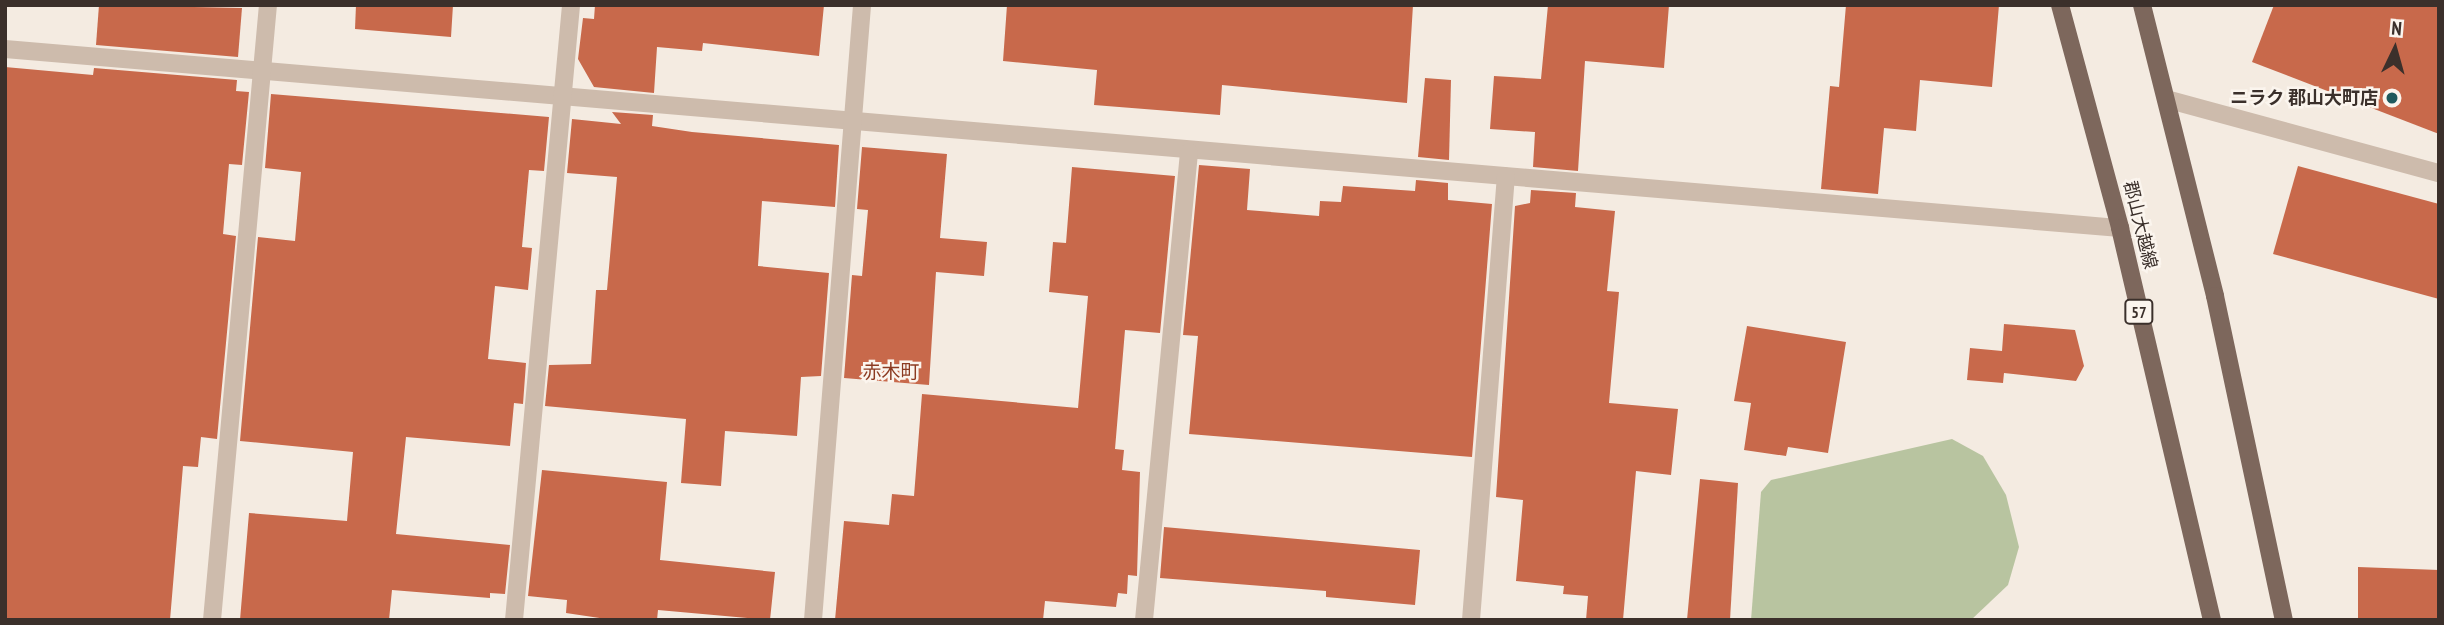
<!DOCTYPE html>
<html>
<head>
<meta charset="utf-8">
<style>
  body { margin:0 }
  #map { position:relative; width:2444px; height:625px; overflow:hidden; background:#f4ebe1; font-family:"PT Sans Narrow","Noto Sans JP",sans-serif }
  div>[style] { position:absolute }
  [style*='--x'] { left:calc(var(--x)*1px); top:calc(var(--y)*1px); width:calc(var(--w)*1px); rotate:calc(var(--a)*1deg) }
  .green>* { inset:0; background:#b8c4a0 }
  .building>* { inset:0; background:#c8694b }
  .minor>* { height:18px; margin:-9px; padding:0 9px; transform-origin:9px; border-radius:9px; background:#cdbbac }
  .primary>* { height:18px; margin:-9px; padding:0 9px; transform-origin:9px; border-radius:9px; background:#7d675c }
  .dots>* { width:19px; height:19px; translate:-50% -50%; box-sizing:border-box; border:4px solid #fbf5ee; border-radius:50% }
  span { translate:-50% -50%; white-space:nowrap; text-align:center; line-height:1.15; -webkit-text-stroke:5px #fbf5ee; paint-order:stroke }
  .shield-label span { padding:2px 5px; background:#fbf5ee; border:2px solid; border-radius:5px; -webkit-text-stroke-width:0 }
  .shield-label { font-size:16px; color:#3b302b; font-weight:700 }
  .poi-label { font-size:18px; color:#3b302b; font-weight:700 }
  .right { translate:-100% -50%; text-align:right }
  .street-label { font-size:18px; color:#3b302b }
  .neighbourhood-label { font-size:19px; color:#8c3b22 }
  .frame { position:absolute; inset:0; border:7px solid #3b302b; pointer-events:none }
  .north { position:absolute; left:2360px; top:14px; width:70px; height:70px; -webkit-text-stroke:5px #fbf5ee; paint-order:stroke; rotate:5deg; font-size:19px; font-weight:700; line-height:28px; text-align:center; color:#3b302b }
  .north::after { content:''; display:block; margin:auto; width:24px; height:32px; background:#3b302b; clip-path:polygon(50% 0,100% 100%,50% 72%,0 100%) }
</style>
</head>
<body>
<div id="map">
  <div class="green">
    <i style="clip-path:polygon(1952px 439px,1983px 456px,2006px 495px,2019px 547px,2008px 585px,1971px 620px,1751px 620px,1761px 492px,1771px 480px)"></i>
  </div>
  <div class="building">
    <i style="clip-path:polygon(99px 5px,242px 8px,238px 57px,96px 45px)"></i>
    <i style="clip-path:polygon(356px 5px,453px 5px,451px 37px,355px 29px)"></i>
    <i style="clip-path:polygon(595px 5px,824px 5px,819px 56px,703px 43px,702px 51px,657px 47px,654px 93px,594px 87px,578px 59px,583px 18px,594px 19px)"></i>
    <i style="clip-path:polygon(1007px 5px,1413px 5px,1407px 103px,1222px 85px,1220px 115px,1094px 105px,1097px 70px,1003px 61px)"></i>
    <i style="clip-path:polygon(1548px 5px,1669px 5px,1664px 68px,1585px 61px,1578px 171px,1533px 167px,1535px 132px,1490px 129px,1494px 76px,1541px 79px)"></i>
    <i style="clip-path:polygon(1846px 5px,1999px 5px,1992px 87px,1920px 80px,1916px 131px,1884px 128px,1878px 194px,1821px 189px,1830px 86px,1839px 87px)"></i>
    <i style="clip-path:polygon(2274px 5px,2439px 5px,2439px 134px,2252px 62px)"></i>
    <i style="clip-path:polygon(5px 67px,93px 75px,94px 68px,237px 80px,236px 91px,249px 92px,242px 165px,229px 164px,223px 234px,236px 236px,217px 439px,201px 437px,198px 467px,183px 466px,170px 620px,5px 620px)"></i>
    <i style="clip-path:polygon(1425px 78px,1451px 80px,1449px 160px,1418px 157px)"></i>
    <i style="clip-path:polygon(271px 94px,549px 117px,544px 171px,529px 170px,522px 247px,532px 248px,528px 290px,495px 286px,488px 359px,526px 363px,523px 404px,514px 403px,510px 446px,406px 437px,396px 534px,510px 545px,505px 594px,490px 593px,490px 598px,392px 590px,389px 620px,240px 620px,249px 513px,347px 521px,353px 452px,240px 441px,258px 237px,295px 241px,301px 172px,265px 168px)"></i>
    <i style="clip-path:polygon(612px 112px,653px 115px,652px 126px,692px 132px,839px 145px,835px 207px,762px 201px,758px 266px,829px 273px,821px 376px,801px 377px,797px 436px,725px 431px,721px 486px,681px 483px,686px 419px,545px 406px,549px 365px,591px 364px,596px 290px,607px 290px,617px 177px,567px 173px,572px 119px,621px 124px)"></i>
    <i style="clip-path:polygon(862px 147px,947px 154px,940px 238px,987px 242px,984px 276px,936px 272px,929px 385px,844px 378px,852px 275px,862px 276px,868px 210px,857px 209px)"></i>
    <i style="clip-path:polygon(1199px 165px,1250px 169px,1247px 210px,1319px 216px,1320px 201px,1341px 202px,1343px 186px,1415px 191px,1416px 180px,1448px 183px,1448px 200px,1492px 204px,1472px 457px,1189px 434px,1198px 336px,1183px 335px)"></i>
    <i style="clip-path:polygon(2298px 166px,2439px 204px,2439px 299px,2273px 254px)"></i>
    <i style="clip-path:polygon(1072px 167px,1175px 176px,1160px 333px,1125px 330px,1115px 449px,1124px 450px,1122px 470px,1140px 472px,1137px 576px,1128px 575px,1127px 594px,1118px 593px,1116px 607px,1045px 601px,1043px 620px,835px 620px,844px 521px,889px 525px,892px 494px,914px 496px,922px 394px,1078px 408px,1088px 296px,1049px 292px,1053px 242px,1066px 243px)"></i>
    <i style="clip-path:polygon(1531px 190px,1576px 193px,1575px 207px,1615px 211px,1607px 291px,1619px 292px,1609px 403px,1678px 409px,1671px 475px,1636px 471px,1623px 620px,1586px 620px,1588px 596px,1563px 594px,1564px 586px,1516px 581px,1523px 500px,1496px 497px,1515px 206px,1530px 203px)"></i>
    <i style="clip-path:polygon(2004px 324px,2075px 330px,2084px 366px,2076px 381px,2004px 373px,2003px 383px,1967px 380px,1970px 348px,2002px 351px)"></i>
    <i style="clip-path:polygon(1747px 326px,1846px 342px,1828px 453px,1788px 447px,1786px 456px,1744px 450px,1751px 403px,1734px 401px)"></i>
    <i style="clip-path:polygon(542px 470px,667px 482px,660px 560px,775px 572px,770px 620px,658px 610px,657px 620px,613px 620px,566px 613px,567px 600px,528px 596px)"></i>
    <i style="clip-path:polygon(1700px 479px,1738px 483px,1730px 620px,1687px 620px)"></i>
    <i style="clip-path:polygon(1164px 527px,1420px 550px,1415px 605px,1326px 597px,1326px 591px,1160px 578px)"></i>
    <i style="clip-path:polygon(2358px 567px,2439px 570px,2439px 620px,2358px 620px)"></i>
  </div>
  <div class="minor">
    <i style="--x:5;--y:49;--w:2123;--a:4.84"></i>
    <i style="--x:2166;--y:99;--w:283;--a:15.2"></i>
    <i style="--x:212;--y:620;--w:618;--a:-84.8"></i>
    <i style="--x:514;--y:620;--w:618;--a:-84.7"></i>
    <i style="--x:813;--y:620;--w:617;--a:-85.44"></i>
    <i style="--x:1144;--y:620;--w:470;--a:-84.5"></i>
    <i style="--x:1471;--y:620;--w:445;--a:-85.5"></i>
  </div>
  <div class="primary">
    <i style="--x:2060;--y:5;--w:231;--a:74.9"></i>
    <i style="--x:2120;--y:228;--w:403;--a:76.8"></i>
    <i style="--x:2142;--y:5;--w:300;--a:75.9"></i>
    <i style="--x:2215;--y:296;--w:331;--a:78"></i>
  </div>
  <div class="dots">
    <i style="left:2392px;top:98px;background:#1f5a5e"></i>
  </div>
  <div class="shield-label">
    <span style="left:2139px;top:312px">57</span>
  </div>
  <div class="poi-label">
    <span class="right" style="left:2378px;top:98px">ニラク 郡山大町店</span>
  </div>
  <div class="street-label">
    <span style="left:2140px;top:225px;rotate:76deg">郡山大越線</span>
  </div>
  <div class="neighbourhood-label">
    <span style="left:891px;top:372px">赤木町</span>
  </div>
  <div class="frame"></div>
  <div class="north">N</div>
</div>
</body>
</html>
